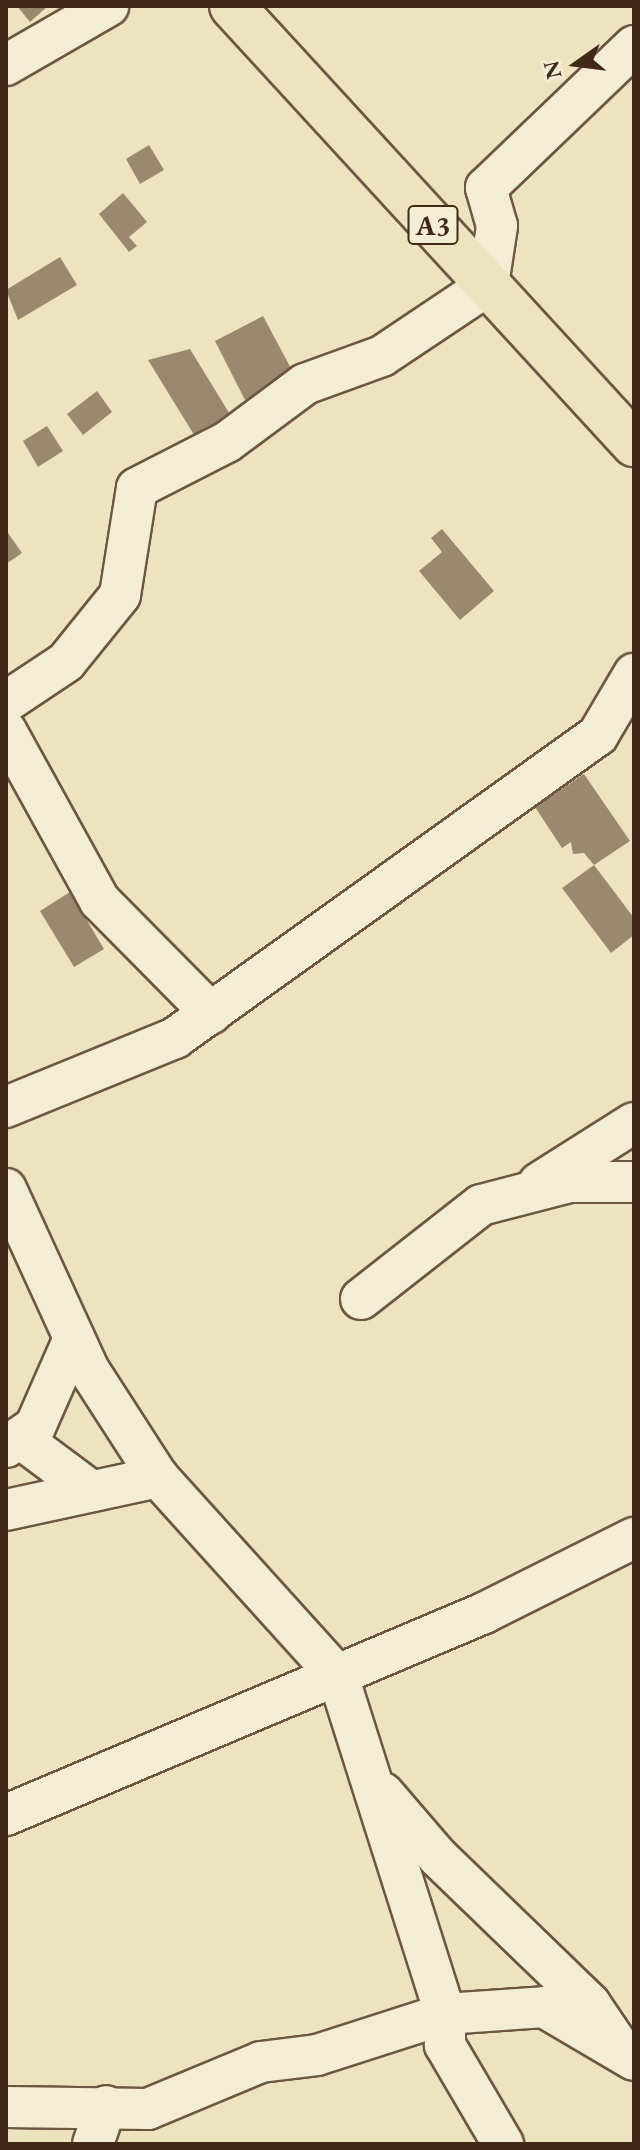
<!DOCTYPE html>
<html>
<head>
<meta charset="utf-8">
<style>
  body { margin:0 }
  #map { position:relative; width:640px; height:2150px; overflow:hidden; background:#ede3bf; font-family:"EB Garamond",serif }
  div>[style] { position:absolute }
  [style*='--x'] { left:calc(var(--x)*1px); top:calc(var(--y)*1px); width:calc(var(--w)*1px); rotate:calc(var(--a)*1deg) }
  .building>* { inset:0; background:#9b896f }
  .roads { filter:drop-shadow(2px 0 #6d5742) drop-shadow(-2px 0 #6d5742) drop-shadow(0 2px #6d5742) drop-shadow(0 -2px #6d5742) }
  .minor>* { height:40px; margin:-20px; padding:0 20px; transform-origin:20px; border-radius:20px; background:#f3edd5 }
  .highway>* { height:44px; margin:-22px; padding:0 22px; transform-origin:22px; border-radius:22px; background:#ede3bf }
  span { translate:-50% -50%; white-space:nowrap; text-align:center; line-height:1.15; -webkit-text-stroke:6px #f3edd5; paint-order:stroke }
  .shield-label span { padding:2px 6px; background:#f3edd5; border:2px solid; border-radius:6px; -webkit-text-stroke-width:0 }
  .shield-label { font-size:28px; color:#422819; font-weight:700 }
  .frame { position:absolute; inset:0; border:8px solid #422819; pointer-events:none }
  .north { position:absolute; left:536px; top:24px; width:80px; height:80px; -webkit-text-stroke:6px #f3edd5; paint-order:stroke; rotate:256deg; font-size:22px; font-weight:700; line-height:32px; text-align:center; color:#422819 }
  .north::after { content:''; display:block; margin:auto; width:28px; height:36px; background:#422819; clip-path:polygon(50% 0,100% 100%,50% 72%,0 100%) }
</style>
</head>
<body>
<div id="map">
  <div class="building">
    <i style="clip-path:polygon(17px 6px,48px 6px,30px 22px)"></i>
    <i style="clip-path:polygon(149px 145px,164px 170px,140px 184px,126px 159px)"></i>
    <i style="clip-path:polygon(123px 193px,147px 222px,129px 237px,137px 246px,129px 252px,99px 214px)"></i>
    <i style="clip-path:polygon(60px 257px,77px 285px,18px 320px,6px 290px)"></i>
    <i style="clip-path:polygon(263px 316px,294px 374px,245px 400px,215px 341px)"></i>
    <i style="clip-path:polygon(190px 349px,231px 416px,196px 438px,148px 360px)"></i>
    <i style="clip-path:polygon(97px 391px,112px 412px,83px 435px,67px 414px)"></i>
    <i style="clip-path:polygon(47px 426px,63px 451px,38px 467px,23px 441px)"></i>
    <i style="clip-path:polygon(442px 529px,494px 591px,460px 620px,419px 571px,442px 552px,431px 538px)"></i>
    <i style="clip-path:polygon(6px 530px,22px 553px,6px 564px)"></i>
    <i style="clip-path:polygon(584px 774px,630px 841px,594px 865px,584px 853px,573px 854px,571px 842px,562px 848px,535px 807px)"></i>
    <i style="clip-path:polygon(594px 865px,634px 918px,634px 935px,611px 953px,562px 888px)"></i>
    <i style="clip-path:polygon(70px 892px,104px 949px,74px 967px,40px 911px)"></i>
  </div>
  <div class="roads">
    <div class="minor">
      <i style="--x:6;--y:65;--w:118;--a:-30"></i>
      <i style="--x:6;--y:702;--w:72;--a:-33.7"></i>
      <i style="--x:66;--y:662;--w:86;--a:-51.1"></i>
      <i style="--x:120;--y:595;--w:108;--a:-81"></i>
      <i style="--x:137;--y:488;--w:101;--a:-27.1"></i>
      <i style="--x:227;--y:442;--w:97;--a:-36.6"></i>
      <i style="--x:305;--y:384;--w:82;--a:-20"></i>
      <i style="--x:382;--y:356;--w:128;--a:-33.8"></i>
      <i style="--x:488;--y:285;--w:60;--a:-81.3"></i>
      <i style="--x:497;--y:226;--w:40;--a:-106"></i>
      <i style="--x:486;--y:188;--w:205;--a:-43.8"></i>
      <i style="--x:6;--y:731;--w:194;--a:61.1"></i>
      <i style="--x:100;--y:901;--w:158;--a:45.3"></i>
      <i style="--x:6;--y:1107;--w:183;--a:-22.2"></i>
      <i style="--x:175;--y:1038;--w:520;--a:-35.61"></i>
      <i style="--x:598;--y:735;--w:71;--a:-59.5"></i>
      <i style="--x:539;--y:1183;--w:112;--a:-32.3"></i>
      <i style="--x:6;--y:1189;--w:199;--a:65.4"></i>
      <i style="--x:89;--y:1370;--w:127;--a:57.2"></i>
      <i style="--x:361;--y:1299;--w:152;--a:-38.1"></i>
      <i style="--x:481;--y:1205;--w:91;--a:-14.6"></i>
      <i style="--x:569;--y:1182;--w:65;--a:0"></i>
      <i style="--x:20;--y:1438;--w:89;--a:36.7"></i>
      <i style="--x:6;--y:1447;--w:35;--a:-35"></i>
      <i style="--x:35;--y:1427;--w:97;--a:-66.3"></i>
      <i style="--x:6;--y:1510;--w:156;--a:-12.2"></i>
      <i style="--x:158;--y:1477;--w:268;--a:47.9"></i>
      <i style="--x:338;--y:1676;--w:355;--a:72.4"></i>
      <i style="--x:445;--y:2014;--w:31;--a:90"></i>
      <i style="--x:445;--y:2045;--w:115;--a:59.6"></i>
      <i style="--x:383;--y:1793;--w:84;--a:49.3"></i>
      <i style="--x:438;--y:1857;--w:211;--a:44"></i>
      <i style="--x:590;--y:2004;--w:48;--a:56"></i>
      <i style="--x:6;--y:1815;--w:519;--a:-22.91"></i>
      <i style="--x:484;--y:1613;--w:168;--a:-26.6"></i>
      <i style="--x:6;--y:2107;--w:142;--a:0.8"></i>
      <i style="--x:148;--y:2109;--w:122;--a:-22.6"></i>
      <i style="--x:261;--y:2062;--w:56;--a:-7.1"></i>
      <i style="--x:317;--y:2055;--w:134;--a:-17.8"></i>
      <i style="--x:445;--y:2014;--w:99;--a:-4"></i>
      <i style="--x:544;--y:2007;--w:104;--a:30.5"></i>
      <i style="--x:93;--y:2144;--w:40;--a:-71.1"></i>
    </div>
    <div class="highway">
      <i style="--x:232;--y:6;--w:595;--a:47.45"></i>
    </div>
  </div>
  <div class="shield-label">
    <span style="left:433px;top:225px">A3</span>
  </div>
  <div class="frame"></div>
  <div class="north">N</div>
</div>
</body>
</html>
